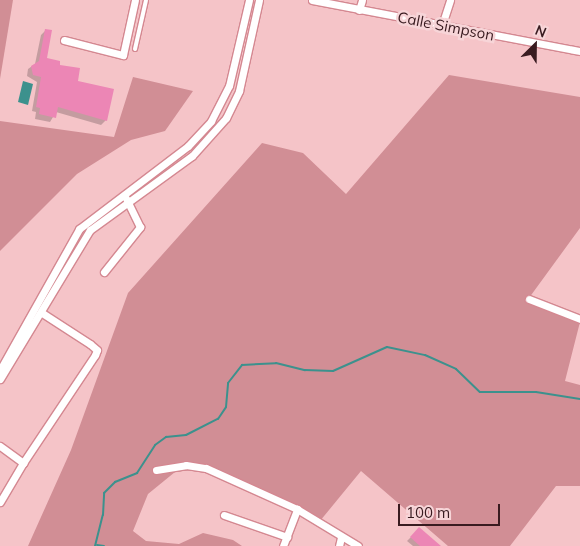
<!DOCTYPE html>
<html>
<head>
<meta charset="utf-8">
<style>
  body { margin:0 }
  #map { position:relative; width:580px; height:546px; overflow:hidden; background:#f5c4c8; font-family:Mulish,sans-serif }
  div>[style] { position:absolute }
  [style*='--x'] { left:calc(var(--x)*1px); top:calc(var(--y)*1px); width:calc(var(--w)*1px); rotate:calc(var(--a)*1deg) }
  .green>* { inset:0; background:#d18e95 }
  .water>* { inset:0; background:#3c918d }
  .shadow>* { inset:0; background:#0003 }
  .stream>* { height:2px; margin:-1px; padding:0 1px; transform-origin:1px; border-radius:1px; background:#3c918d }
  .building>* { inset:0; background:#ec86b5 }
  .roads { filter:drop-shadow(1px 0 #d48891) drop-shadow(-1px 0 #d48891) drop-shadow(0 1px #d48891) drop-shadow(0 -1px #d48891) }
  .lane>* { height:4px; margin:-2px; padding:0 2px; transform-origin:2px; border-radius:2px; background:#fff }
  .street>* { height:7px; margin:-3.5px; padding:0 3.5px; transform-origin:3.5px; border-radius:3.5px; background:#fff }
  span { translate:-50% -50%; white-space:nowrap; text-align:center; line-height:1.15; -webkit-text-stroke:5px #f7d5d8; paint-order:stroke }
  .street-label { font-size:15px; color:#391b20 }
  .north { position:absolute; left:510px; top:20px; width:50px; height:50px; -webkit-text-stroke:4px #f7d5d8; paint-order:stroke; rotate:23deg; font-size:14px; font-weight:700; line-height:20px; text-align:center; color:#391b20 }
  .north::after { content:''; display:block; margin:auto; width:18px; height:22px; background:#391b20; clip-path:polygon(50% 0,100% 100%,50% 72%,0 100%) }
  .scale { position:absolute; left:398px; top:504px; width:102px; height:22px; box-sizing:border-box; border:2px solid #391b20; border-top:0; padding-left:6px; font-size:15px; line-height:18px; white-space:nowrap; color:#391b20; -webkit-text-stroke:4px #f7d5d8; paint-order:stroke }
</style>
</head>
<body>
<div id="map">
  <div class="green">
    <i style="clip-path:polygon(0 0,13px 0,0 79px)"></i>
    <i style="clip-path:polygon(449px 75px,580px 97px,580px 228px,529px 298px,580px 322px,565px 381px,580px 385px,580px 486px,556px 486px,510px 546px,448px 546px,361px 471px,320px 521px,206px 468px,175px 472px,148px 494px,133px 531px,146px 541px,179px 544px,203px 533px,233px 540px,242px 546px,28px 546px,71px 450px,128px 293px,262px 143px,303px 153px,346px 194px)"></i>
    <i style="clip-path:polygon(133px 77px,193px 91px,165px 131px,131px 140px,77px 174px,0 251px,0 121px,114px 137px)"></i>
  </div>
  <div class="water">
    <i style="clip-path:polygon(23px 81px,33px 84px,28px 105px,18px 102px)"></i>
  </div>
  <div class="shadow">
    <i style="clip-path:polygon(46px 30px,46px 59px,76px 82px,106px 120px,101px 125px,56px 112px,50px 122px,35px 119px,36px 112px,32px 111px,37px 82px,27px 76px,28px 69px,35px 64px,41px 35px)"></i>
    <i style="clip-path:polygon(419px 529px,439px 546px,413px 546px,407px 541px)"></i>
  </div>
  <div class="stream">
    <i style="--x:97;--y:545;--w:7;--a:8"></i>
    <i style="--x:95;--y:546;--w:32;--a:-76"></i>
    <i style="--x:103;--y:515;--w:22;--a:-87"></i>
    <i style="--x:104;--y:493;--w:16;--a:-45"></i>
    <i style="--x:115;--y:482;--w:24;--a:-22"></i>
    <i style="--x:137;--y:473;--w:33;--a:-57"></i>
    <i style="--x:155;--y:445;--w:14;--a:-36"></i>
    <i style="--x:166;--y:437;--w:20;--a:-6"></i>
    <i style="--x:186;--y:435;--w:36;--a:-27"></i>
    <i style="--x:218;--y:419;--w:14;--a:-56"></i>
    <i style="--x:226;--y:407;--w:24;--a:-85"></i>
    <i style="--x:228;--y:383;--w:23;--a:-52"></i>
    <i style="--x:242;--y:365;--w:34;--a:-3"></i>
    <i style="--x:276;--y:363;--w:30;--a:14"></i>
    <i style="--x:305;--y:370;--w:28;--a:2"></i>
    <i style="--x:333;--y:371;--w:59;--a:-24"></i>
    <i style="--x:387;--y:347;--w:39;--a:12"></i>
    <i style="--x:425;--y:355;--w:34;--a:24"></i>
    <i style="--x:456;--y:369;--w:33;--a:44"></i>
    <i style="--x:480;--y:392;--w:56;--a:0"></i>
    <i style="--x:536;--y:392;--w:45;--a:9"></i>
  </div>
  <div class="building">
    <i style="clip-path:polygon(45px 29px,52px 30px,47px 58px,60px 61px,60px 65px,80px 68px,78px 81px,114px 89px,107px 121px,58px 107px,56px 118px,39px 114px,40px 108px,36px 107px,41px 77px,33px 75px,31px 66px,39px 61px)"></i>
    <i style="clip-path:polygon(419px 527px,441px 546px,420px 546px,410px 537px)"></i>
  </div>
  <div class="roads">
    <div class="lane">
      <i style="--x:135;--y:49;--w:50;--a:-77.3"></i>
    </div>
    <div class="street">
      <i style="--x:312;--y:0;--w:273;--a:10.8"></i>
      <i style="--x:359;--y:10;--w:10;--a:-73"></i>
      <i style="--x:442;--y:25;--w:26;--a:-72"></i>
      <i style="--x:64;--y:40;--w:61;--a:14.3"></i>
      <i style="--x:123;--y:55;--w:56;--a:-77.7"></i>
      <i style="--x:104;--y:272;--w:58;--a:-51.3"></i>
      <i style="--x:140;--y:227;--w:32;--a:-116"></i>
      <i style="--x:529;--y:299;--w:55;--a:21.4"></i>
      <i style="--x:0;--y:370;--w:162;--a:-60.7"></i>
      <i style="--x:79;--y:229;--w:137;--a:-37.3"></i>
      <i style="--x:188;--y:146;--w:34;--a:-47"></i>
      <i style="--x:211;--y:121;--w:39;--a:-63"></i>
      <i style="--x:229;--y:86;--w:88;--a:-76.9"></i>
      <i style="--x:0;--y:379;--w:174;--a:-58.9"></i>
      <i style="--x:90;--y:230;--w:126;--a:-36"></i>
      <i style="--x:192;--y:156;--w:51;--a:-48.2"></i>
      <i style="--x:226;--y:118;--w:30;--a:-64"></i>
      <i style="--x:239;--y:91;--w:93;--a:-77.6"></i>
      <i style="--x:0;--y:446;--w:29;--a:36"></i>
      <i style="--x:23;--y:463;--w:130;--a:-56.3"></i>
      <i style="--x:95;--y:355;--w:5;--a:-68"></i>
      <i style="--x:97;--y:350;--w:9;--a:-139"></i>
      <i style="--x:90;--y:344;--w:57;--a:-147.1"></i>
      <i style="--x:156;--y:470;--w:30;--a:-9"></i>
      <i style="--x:186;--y:465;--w:20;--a:9"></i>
      <i style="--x:206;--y:468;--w:100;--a:24.3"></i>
      <i style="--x:297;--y:509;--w:71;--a:31.2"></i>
      <i style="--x:0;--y:502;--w:45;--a:-59.5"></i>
      <i style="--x:224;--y:515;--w:67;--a:19.2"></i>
      <i style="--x:283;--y:546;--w:40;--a:-69"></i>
      <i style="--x:339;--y:546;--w:9;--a:-77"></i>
    </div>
  </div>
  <div class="street-label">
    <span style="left:446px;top:26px;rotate:11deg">Calle Simpson</span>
  </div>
  <div class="north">N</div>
  <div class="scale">100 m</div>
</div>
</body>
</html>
